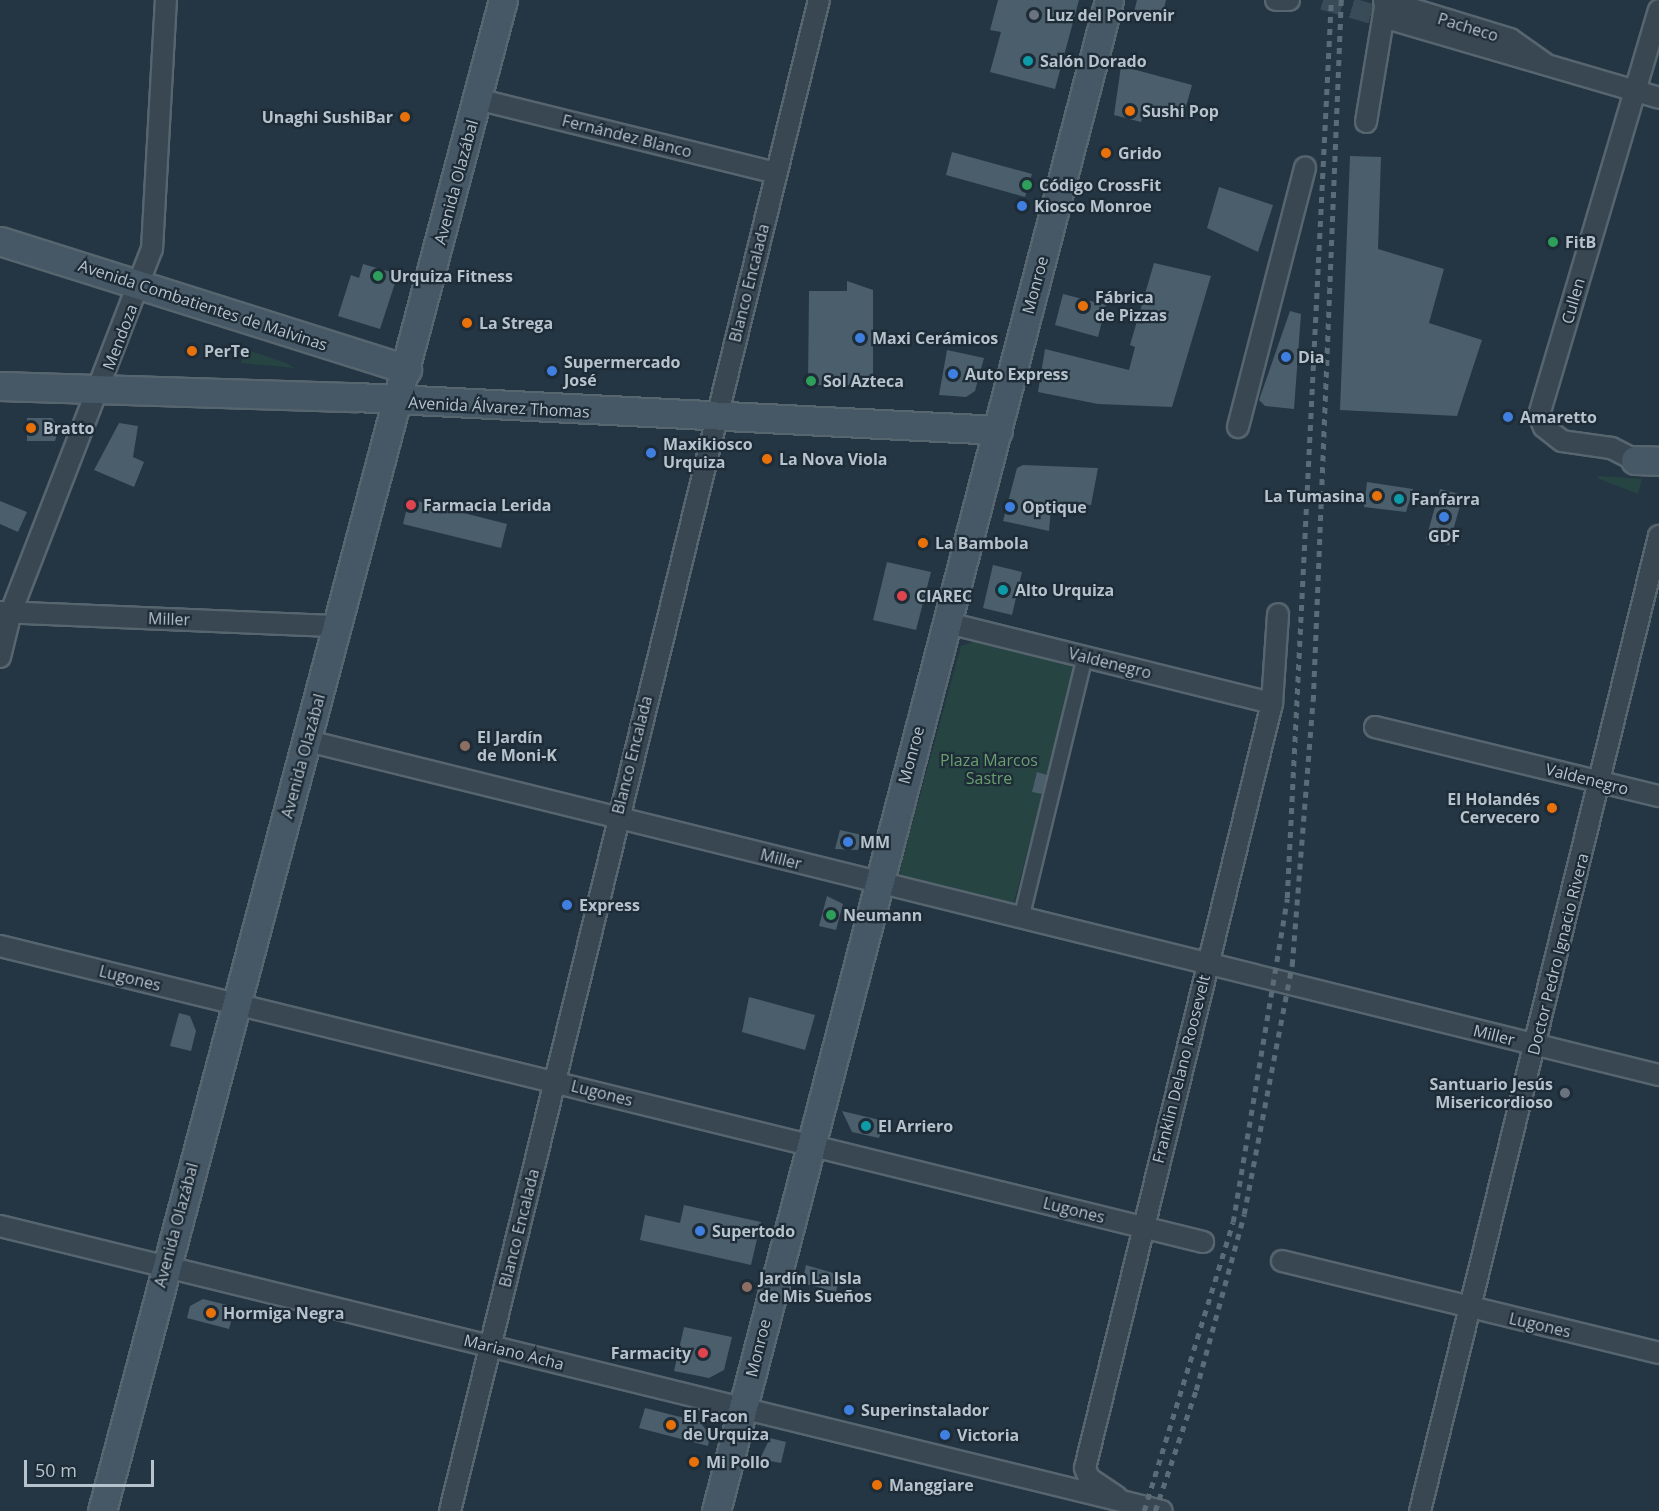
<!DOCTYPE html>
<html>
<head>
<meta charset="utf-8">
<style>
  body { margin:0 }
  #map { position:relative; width:1659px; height:1511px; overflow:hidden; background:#243643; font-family:"Open Sans",sans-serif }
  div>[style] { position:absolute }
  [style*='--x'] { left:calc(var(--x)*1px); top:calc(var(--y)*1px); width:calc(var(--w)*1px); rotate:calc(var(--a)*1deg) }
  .green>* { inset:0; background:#264442 }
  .building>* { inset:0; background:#4a5e6b }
  .minor-tunnel>* { height:20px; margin-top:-10px; transform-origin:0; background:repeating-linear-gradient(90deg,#3a4b58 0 20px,transparent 0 30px) }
  .roads { filter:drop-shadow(2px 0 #57656f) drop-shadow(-2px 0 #57656f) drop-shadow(0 2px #57656f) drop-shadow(0 -2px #57656f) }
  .pedestrian>* { height:14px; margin:-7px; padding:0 7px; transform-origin:7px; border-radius:7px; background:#394752 }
  .minor>* { height:20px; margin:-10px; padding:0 10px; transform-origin:10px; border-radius:10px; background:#394752 }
  .tertiary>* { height:24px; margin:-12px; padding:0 12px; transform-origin:12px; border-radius:12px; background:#394752 }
  .secondary>* { height:27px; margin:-13.5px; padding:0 13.5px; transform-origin:13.5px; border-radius:13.5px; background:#465765 }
  .rail>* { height:4.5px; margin-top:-2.25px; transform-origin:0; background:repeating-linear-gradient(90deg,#5b6c79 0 6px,transparent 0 12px) }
  .dots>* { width:16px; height:16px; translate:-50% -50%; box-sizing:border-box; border:3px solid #1d2c37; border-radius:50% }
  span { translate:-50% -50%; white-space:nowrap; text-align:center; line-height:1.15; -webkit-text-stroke:4.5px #1d2c37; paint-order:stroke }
  .poi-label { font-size:16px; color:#b6c2cc; font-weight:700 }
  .left { translate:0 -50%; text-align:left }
  .right { translate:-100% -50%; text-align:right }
  .street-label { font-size:16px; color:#b6c2cc }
  .park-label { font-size:16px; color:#6b9f6f }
  .scale { position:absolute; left:24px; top:1460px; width:130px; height:27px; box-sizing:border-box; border:3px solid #b6c2cc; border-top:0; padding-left:8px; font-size:18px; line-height:21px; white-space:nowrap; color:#b6c2cc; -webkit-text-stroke:4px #1d2c37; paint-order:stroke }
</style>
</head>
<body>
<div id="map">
  <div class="green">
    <i style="clip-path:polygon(245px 349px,286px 363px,295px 368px,241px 363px)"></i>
    <i style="clip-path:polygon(1597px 478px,1599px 476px,1642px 479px,1638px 494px)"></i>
    <i style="clip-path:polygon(976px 641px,1078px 666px,1013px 905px,905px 880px,899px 872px,961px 646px)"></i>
  </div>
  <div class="building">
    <i style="clip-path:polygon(998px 0,1079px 0,1055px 89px,990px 72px,1001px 32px,990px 30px)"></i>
    <i style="clip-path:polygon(1137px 0,1166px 0,1161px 20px,1134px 12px)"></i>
    <i style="clip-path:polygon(1121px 66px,1192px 85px,1183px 117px,1145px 107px,1141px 122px,1114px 115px)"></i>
    <i style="clip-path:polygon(952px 152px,1032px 174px,1025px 197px,946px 175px)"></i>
    <i style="clip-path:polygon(1350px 156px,1381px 157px,1378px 249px,1444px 269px,1429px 323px,1482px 340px,1457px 416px,1340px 410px)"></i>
    <i style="clip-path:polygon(1219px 187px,1273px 205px,1258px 252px,1207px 228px)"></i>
    <i style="clip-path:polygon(1154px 263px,1211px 276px,1172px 407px,1098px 404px,1038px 392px,1045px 349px,1129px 370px,1135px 347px,1130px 345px)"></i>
    <i style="clip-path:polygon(363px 264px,398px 274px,380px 329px,338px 316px,351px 275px,359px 278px)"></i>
    <i style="clip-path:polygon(847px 281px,873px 290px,873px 385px,808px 385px,809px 291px,847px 291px)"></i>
    <i style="clip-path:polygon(1063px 294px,1106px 305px,1098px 337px,1055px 325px)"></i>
    <i style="clip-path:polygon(1290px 311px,1301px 314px,1294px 409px,1265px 406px,1259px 400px)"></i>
    <i style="clip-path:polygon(947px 350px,984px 358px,975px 391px,966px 397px,939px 395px)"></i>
    <i style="clip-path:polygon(27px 418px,52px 418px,59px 428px,55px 441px,27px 441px)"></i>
    <i style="clip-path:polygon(119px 423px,138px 426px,133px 457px,144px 462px,134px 487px,94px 470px)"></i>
    <i style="clip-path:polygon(1023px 465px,1098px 468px,1091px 505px,1066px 502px,1065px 512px,1051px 509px,1049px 531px,1003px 521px,1017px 468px)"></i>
    <i style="clip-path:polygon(1367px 482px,1413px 489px,1406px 512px,1364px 507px)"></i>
    <i style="clip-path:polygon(1440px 489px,1463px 495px,1449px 545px,1426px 539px)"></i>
    <i style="clip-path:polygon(409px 499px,507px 524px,501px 548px,403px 524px)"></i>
    <i style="clip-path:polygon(0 501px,27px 512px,18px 532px,0 524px)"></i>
    <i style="clip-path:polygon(887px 562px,931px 572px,916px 630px,873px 620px)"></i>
    <i style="clip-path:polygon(993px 565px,1022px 572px,1012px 615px,983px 608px)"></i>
    <i style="clip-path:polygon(1037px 772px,1047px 775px,1042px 794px,1032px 792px)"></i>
    <i style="clip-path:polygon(840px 830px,862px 835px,858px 850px,835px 849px)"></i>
    <i style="clip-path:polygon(827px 896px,843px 904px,836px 930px,819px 926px)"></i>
    <i style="clip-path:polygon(749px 997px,815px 1015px,805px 1050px,742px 1032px)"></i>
    <i style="clip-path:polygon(179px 1013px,190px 1016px,196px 1031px,191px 1051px,170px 1046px)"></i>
    <i style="clip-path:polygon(842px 1111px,884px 1121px,879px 1138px,852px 1132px)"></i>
    <i style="clip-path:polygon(684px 1205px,761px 1222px,751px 1265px,640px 1240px,645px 1215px,680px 1223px)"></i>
    <i style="clip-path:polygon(806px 1265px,840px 1275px,836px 1292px,802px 1283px)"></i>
    <i style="clip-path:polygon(203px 1299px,235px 1307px,229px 1329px,187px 1318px,190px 1306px)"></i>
    <i style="clip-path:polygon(684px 1327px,732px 1337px,724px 1370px,709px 1378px,674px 1371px)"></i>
    <i style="clip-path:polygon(645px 1408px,700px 1422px,710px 1435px,708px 1446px,639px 1428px)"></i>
    <i style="clip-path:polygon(770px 1438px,786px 1442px,781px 1463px,760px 1459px)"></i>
  </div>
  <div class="minor-tunnel">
    <i style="--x:1323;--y:0;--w:73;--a:15.9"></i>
  </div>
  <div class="roads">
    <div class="pedestrian">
      <i style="--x:1021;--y:919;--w:270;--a:-76.3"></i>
    </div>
    <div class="minor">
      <i style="--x:1276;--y:0;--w:13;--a:0"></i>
      <i style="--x:1393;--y:20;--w:277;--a:16.3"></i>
      <i style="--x:477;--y:99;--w:308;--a:13.9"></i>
      <i style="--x:1366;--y:122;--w:123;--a:-80.6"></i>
      <i style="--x:1386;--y:1;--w:130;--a:17"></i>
      <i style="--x:1510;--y:39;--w:42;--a:35.2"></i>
      <i style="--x:1238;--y:427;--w:268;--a:-75.5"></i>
      <i style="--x:1635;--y:460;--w:27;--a:-153"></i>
      <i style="--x:1611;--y:448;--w:49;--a:-171.9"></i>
      <i style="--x:1562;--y:441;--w:23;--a:-142"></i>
      <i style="--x:1544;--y:427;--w:13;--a:-113"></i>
      <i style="--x:1539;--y:415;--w:422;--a:-73.5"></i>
      <i style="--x:0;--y:612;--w:338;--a:2.4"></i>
      <i style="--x:948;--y:623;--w:334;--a:13.9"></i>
      <i style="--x:0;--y:657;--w:46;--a:-76.3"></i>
      <i style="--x:11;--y:612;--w:389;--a:-68.8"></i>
      <i style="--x:152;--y:249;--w:249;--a:-86.8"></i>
      <i style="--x:1375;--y:727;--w:292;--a:13.7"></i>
      <i style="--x:308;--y:741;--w:1392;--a:13.89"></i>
      <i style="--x:0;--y:946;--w:1239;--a:13.82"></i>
      <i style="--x:0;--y:1226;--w:1196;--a:13.78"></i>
      <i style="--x:1282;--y:1261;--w:388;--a:13.7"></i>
      <i style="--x:1117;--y:1497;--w:34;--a:-146"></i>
      <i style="--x:1089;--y:1478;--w:11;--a:-112"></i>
      <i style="--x:1085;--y:1468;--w:788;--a:-76.26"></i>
      <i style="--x:1272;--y:703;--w:89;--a:-86.1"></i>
      <i style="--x:450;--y:1511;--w:1555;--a:-76.28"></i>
      <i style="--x:1420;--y:1511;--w:1004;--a:-76.23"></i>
    </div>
    <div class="tertiary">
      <i style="--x:1386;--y:0;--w:1;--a:90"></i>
    </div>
    <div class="secondary">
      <i style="--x:0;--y:241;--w:427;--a:17.5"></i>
      <i style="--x:0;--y:386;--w:356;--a:1.8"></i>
      <i style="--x:356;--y:397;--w:643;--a:2.94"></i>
      <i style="--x:1635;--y:460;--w:24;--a:2"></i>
      <i style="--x:102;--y:1511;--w:1563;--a:-75.14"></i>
      <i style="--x:716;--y:1511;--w:1561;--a:-75.42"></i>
    </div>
  </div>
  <div class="rail">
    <i style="--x:1144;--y:1511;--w:302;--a:-72.9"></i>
    <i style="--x:1233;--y:1222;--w:328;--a:-80.5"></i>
    <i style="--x:1287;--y:898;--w:899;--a:-87.19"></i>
    <i style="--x:1155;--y:1511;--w:128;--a:-71.3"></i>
    <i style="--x:1196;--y:1390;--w:182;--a:-74.7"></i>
    <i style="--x:1244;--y:1214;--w:254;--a:-79.1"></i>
    <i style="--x:1292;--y:965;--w:265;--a:-85.5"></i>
    <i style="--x:1313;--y:701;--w:702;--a:-87.71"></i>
  </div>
  <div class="dots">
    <i style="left:1034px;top:15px;background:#6b7280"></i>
    <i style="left:1028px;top:61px;background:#0f9aa8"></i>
    <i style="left:1130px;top:111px;background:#e8710a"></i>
    <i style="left:405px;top:117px;background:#e8710a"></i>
    <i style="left:1106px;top:153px;background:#e8710a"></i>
    <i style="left:1027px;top:185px;background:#2e9e5b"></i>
    <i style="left:1022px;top:206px;background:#3f7fe0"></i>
    <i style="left:1553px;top:242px;background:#2e9e5b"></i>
    <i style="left:378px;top:276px;background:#2e9e5b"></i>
    <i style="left:1083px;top:306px;background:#e8710a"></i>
    <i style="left:467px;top:323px;background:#e8710a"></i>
    <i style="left:860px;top:338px;background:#3f7fe0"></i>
    <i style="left:192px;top:351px;background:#e8710a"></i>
    <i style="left:1286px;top:357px;background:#3f7fe0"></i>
    <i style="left:552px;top:371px;background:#3f7fe0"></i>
    <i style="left:953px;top:374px;background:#3f7fe0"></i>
    <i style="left:811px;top:381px;background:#2e9e5b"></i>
    <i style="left:1508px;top:417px;background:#3f7fe0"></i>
    <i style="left:31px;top:428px;background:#e8710a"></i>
    <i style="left:651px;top:453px;background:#3f7fe0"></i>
    <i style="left:767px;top:459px;background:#e8710a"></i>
    <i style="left:1377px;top:496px;background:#e8710a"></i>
    <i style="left:1399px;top:499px;background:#0f9aa8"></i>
    <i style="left:411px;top:505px;background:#e0444e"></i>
    <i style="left:1010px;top:507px;background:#3f7fe0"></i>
    <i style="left:1444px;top:517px;background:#3f7fe0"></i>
    <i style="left:923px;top:543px;background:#e8710a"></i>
    <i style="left:1003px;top:590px;background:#0f9aa8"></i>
    <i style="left:902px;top:596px;background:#e0444e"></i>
    <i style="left:465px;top:746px;background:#8d6e63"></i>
    <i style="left:1552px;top:808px;background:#e8710a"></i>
    <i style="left:848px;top:842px;background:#3f7fe0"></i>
    <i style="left:567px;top:905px;background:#3f7fe0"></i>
    <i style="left:831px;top:915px;background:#2e9e5b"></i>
    <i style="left:1565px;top:1093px;background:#6b7280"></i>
    <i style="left:866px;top:1126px;background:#0f9aa8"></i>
    <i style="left:700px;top:1231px;background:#3f7fe0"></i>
    <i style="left:747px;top:1287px;background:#8d6e63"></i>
    <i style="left:211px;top:1313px;background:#e8710a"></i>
    <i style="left:703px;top:1353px;background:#e0444e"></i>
    <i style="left:849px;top:1410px;background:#3f7fe0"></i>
    <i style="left:671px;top:1425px;background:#e8710a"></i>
    <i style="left:945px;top:1435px;background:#3f7fe0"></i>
    <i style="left:694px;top:1462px;background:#e8710a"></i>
    <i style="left:877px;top:1485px;background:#e8710a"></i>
  </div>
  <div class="poi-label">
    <span class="left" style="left:1046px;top:15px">Luz del Porvenir</span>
    <span class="left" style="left:1040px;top:61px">Salón Dorado</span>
    <span class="left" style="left:1142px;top:111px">Sushi Pop</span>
    <span class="right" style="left:393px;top:117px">Unaghi SushiBar</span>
    <span class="left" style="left:1118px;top:153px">Grido</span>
    <span class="left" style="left:1039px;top:185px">Código CrossFit</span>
    <span class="left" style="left:1034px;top:206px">Kiosco Monroe</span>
    <span class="left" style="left:1565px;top:242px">FitB</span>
    <span class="left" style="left:390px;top:276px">Urquiza Fitness</span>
    <span class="left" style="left:1095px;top:306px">Fábrica<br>de Pizzas</span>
    <span class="left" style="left:479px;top:323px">La Strega</span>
    <span class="left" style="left:872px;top:338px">Maxi Cerámicos</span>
    <span class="left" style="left:204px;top:351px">PerTe</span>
    <span class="left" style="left:1298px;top:357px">Dia</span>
    <span class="left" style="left:564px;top:371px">Supermercado<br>José</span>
    <span class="left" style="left:965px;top:374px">Auto Express</span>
    <span class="left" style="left:823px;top:381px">Sol Azteca</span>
    <span class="left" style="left:1520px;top:417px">Amaretto</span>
    <span class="left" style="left:43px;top:428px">Bratto</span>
    <span class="left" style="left:663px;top:453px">Maxikiosco<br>Urquiza</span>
    <span class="left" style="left:779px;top:459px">La Nova Viola</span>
    <span class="right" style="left:1365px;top:496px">La Tumasina</span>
    <span class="left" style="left:1411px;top:499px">Fanfarra</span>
    <span class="left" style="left:423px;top:505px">Farmacia Lerida</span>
    <span class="left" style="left:1022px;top:507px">Optique</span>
    <span style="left:1444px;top:536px">GDF</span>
    <span class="left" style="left:935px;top:543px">La Bambola</span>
    <span class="left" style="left:1015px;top:590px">Alto Urquiza</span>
    <span class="left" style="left:916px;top:596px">CIAREC</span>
    <span class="left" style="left:477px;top:746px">El Jardín<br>de Moni-K</span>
    <span class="right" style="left:1540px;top:808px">El Holandés<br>Cervecero</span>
    <span class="left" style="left:860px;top:842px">MM</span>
    <span class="left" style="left:579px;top:905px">Express</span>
    <span class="left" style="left:843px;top:915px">Neumann</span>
    <span class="right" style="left:1553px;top:1093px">Santuario Jesús<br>Misericordioso</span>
    <span class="left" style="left:878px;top:1126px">El Arriero</span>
    <span class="left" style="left:712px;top:1231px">Supertodo</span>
    <span class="left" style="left:759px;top:1287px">Jardín La Isla<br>de Mis Sueños</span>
    <span class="left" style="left:223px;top:1313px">Hormiga Negra</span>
    <span class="right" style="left:691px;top:1353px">Farmacity</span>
    <span class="left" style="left:861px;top:1410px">Superinstalador</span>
    <span class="left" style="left:683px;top:1425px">El Facon<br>de Urquiza</span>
    <span class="left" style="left:957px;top:1435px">Victoria</span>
    <span class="left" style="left:706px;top:1462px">Mi Pollo</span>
    <span class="left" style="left:889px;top:1485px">Manggiare</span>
  </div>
  <div class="street-label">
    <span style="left:1468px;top:27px;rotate:17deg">Pacheco</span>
    <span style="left:627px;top:136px;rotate:14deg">Fernández Blanco</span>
    <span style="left:456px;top:182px;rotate:-75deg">Avenida Olazábal</span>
    <span style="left:749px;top:283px;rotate:-76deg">Blanco Encalada</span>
    <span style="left:1035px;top:285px;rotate:-75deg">Monroe</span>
    <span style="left:1573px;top:301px;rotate:-74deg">Cullen</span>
    <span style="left:203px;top:305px;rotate:18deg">Avenida Combatientes de Malvinas</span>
    <span style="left:120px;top:337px;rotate:-69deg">Mendoza</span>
    <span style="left:499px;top:407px;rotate:3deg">Avenida Álvarez Thomas</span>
    <span style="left:169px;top:619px;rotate:2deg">Miller</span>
    <span style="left:1110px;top:663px;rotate:14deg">Valdenegro</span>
    <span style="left:632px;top:755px;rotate:-76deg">Blanco Encalada</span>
    <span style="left:911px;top:755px;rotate:-75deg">Monroe</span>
    <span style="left:303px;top:756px;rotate:-75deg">Avenida Olazábal</span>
    <span style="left:1587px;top:779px;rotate:14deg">Valdenegro</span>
    <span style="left:781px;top:859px;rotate:14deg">Miller</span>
    <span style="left:1558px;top:954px;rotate:-76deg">Doctor Pedro Ignacio Rivera</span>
    <span style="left:130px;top:978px;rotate:14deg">Lugones</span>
    <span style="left:1494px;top:1035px;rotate:14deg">Miller</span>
    <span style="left:1181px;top:1069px;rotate:-76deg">Franklin Delano Roosevelt</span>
    <span style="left:602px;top:1093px;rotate:14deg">Lugones</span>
    <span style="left:1074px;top:1210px;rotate:14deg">Lugones</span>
    <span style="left:176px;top:1225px;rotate:-75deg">Avenida Olazábal</span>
    <span style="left:519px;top:1228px;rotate:-76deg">Blanco Encalada</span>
    <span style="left:1540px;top:1325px;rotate:13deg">Lugones</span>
    <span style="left:758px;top:1348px;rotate:-76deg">Monroe</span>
    <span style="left:514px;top:1352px;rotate:14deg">Mariano Acha</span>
  </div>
  <div class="park-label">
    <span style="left:989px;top:769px">Plaza Marcos<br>Sastre</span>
  </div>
  <div class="scale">50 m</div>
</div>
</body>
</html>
